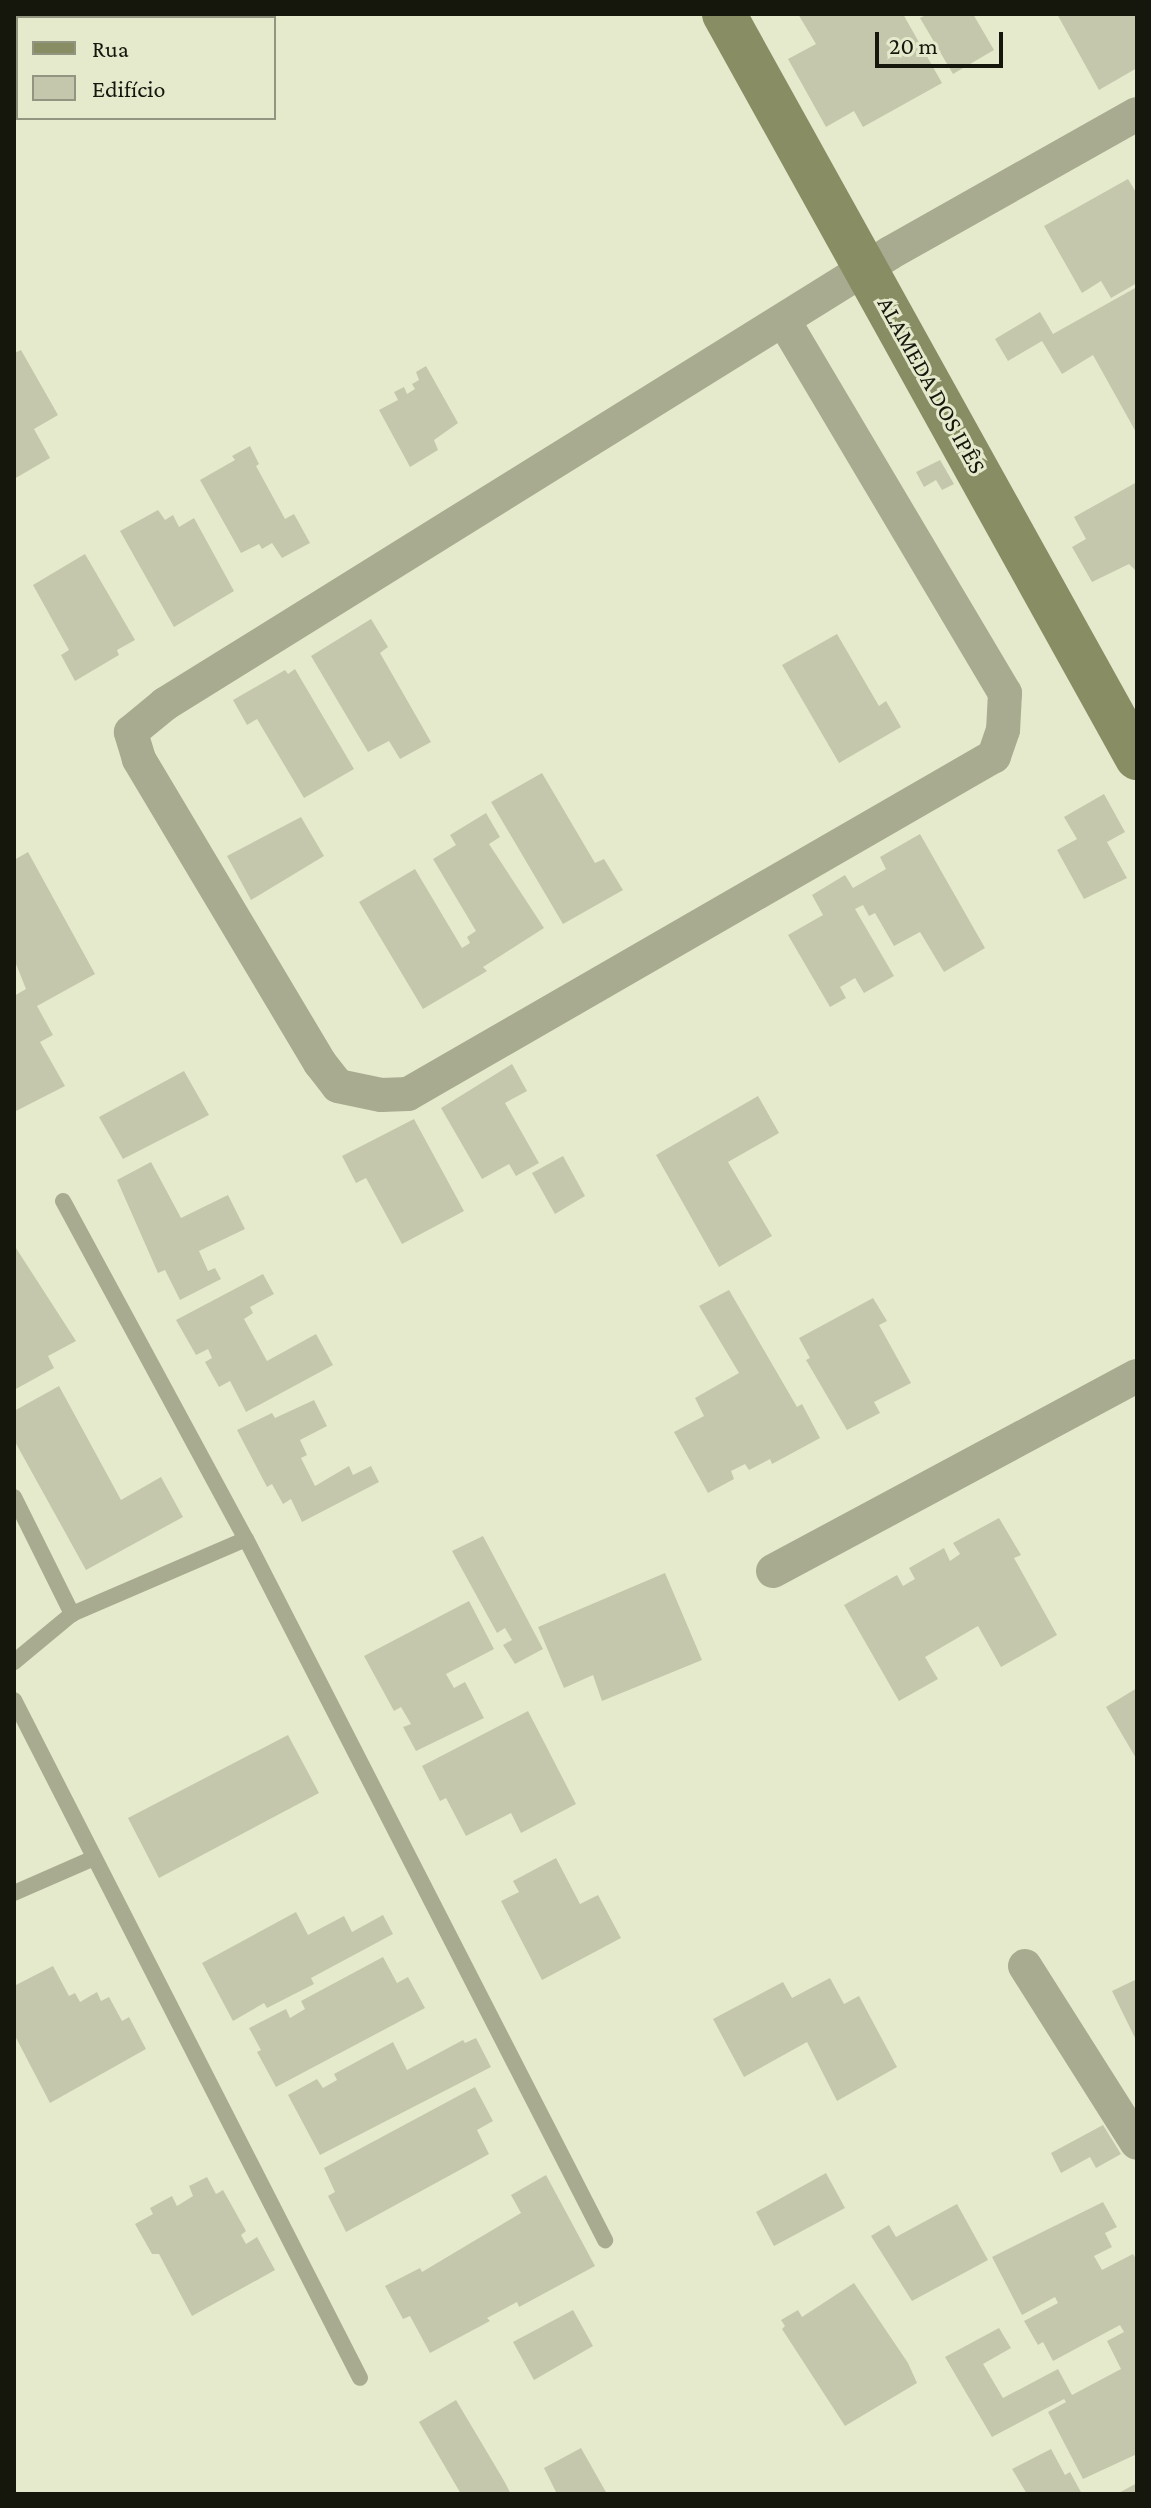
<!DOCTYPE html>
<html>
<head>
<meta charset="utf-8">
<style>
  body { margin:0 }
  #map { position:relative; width:1151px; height:2508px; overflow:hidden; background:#e6eacd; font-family:"Crimson Pro",serif }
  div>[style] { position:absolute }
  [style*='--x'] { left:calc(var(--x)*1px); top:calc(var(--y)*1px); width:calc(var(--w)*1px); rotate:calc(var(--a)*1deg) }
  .building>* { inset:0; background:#c4c7ab }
  .lane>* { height:16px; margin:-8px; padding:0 8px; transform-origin:8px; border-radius:8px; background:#a8ab8f }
  .street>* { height:34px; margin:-17px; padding:0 17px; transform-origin:17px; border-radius:17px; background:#a8ab8f }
  .secondary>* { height:44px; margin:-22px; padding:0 22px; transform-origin:22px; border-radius:22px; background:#898d64 }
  span { translate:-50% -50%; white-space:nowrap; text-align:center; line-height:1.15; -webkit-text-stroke:6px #e6eacd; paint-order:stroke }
  .street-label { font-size:24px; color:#15160c }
  .frame { position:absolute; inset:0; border:16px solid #15160c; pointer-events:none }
  .legend { position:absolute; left:16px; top:16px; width:260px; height:104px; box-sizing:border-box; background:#e6eacd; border:2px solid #929580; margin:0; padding:10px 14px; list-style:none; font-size:24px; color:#15160c }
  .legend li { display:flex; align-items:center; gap:16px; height:40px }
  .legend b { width:40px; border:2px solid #929580 }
  .scale { position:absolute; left:875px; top:32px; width:128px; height:36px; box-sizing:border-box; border:4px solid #15160c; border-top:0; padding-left:10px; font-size:24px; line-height:28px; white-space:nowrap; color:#15160c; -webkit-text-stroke:6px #e6eacd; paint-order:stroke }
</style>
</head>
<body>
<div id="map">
  <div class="building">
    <i style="clip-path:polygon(798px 14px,903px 14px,942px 83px,863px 127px,854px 111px,826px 127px,788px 59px,816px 44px)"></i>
    <i style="clip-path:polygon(928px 14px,973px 14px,994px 50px,953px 74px,920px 18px)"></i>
    <i style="clip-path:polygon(1057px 14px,1137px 14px,1137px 68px,1099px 90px)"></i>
    <i style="clip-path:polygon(1128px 179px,1137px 194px,1137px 283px,1111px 298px,1101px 281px,1082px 293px,1044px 226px)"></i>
    <i style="clip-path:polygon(1137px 287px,1137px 434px,1093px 355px,1062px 374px,1042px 341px,1008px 361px,995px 339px,1040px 312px,1053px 334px)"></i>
    <i style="clip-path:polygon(21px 350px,58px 415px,34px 429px,50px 458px,14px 479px,14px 353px)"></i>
    <i style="clip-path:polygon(426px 366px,458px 423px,434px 440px,438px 450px,410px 467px,379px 410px,398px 400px,394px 392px,404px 387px,407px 394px,415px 389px,412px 384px,419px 380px,416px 372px)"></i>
    <i style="clip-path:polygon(250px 446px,259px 464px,256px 466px,285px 519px,294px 514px,310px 543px,282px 558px,272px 543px,262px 549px,259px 544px,241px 553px,200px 480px,235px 460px,232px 456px)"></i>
    <i style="clip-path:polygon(940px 460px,954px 484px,942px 490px,936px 480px,924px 487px,916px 472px)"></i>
    <i style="clip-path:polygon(1137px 482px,1137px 572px,1129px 564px,1092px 582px,1072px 547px,1086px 539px,1074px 517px)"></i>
    <i style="clip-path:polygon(158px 510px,165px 520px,173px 515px,179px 527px,194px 518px,234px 591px,174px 627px,120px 531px)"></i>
    <i style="clip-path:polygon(85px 554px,135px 640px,117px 650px,119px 655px,75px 681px,61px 655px,69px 650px,33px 585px)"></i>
    <i style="clip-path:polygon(371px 619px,388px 647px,380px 653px,431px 742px,400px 759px,389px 741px,368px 752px,311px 656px)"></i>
    <i style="clip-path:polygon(837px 634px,879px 706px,886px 701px,901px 727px,839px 763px,782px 665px)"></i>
    <i style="clip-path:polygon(295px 669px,354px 769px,304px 798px,257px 719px,247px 725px,233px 700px,285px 670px,288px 674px)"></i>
    <i style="clip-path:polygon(542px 773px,595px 863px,604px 859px,623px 890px,563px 924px,491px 802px)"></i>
    <i style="clip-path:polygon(1104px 794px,1125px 832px,1107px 842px,1127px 878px,1084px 899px,1057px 850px,1077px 839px,1064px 817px)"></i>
    <i style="clip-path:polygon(486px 813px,500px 837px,489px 844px,544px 928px,483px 967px,487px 971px,423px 1009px,359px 902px,415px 869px,462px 948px,470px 943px,467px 937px,476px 931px,433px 859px,456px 845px,450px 835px)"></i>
    <i style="clip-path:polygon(301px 817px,324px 856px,251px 900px,227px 856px)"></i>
    <i style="clip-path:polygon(920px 834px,985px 948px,944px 972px,920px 932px,894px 946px,875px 913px,869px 916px,863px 905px,855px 909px,894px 976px,864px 993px,855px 978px,840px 987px,846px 998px,830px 1007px,788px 935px,823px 915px,812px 895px,845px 875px,853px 888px,886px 869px,880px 857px)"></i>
    <i style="clip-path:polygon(28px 852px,95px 974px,37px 1006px,53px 1035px,40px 1042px,65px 1086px,14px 1112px,14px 996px,26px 989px,14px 959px,14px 860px)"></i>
    <i style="clip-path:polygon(512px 1064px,527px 1091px,505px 1103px,539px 1163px,516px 1176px,509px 1164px,482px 1179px,441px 1108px)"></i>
    <i style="clip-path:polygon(184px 1071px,209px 1115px,123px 1159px,99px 1117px)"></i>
    <i style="clip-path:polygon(758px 1096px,779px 1133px,728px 1162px,772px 1236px,719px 1267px,656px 1155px)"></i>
    <i style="clip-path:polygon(414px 1119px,464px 1211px,402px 1244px,366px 1178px,356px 1183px,342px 1156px)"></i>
    <i style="clip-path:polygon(563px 1156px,585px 1196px,555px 1214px,532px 1173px)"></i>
    <i style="clip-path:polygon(151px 1162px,181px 1218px,228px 1195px,245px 1229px,199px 1251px,208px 1271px,215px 1268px,221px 1279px,180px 1300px,165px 1270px,158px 1273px,117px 1180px)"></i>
    <i style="clip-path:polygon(14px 1245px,76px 1341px,48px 1356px,54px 1368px,14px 1390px)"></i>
    <i style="clip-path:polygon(263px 1274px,274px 1294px,250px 1307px,253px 1313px,244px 1319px,267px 1361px,316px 1334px,333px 1365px,246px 1412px,230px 1381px,219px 1387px,205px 1362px,212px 1358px,208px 1349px,196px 1355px,176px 1320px)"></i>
    <i style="clip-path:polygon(729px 1290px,797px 1407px,802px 1404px,820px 1438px,772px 1464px,770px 1459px,749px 1470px,745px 1464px,731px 1471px,734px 1479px,708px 1493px,674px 1432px,704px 1416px,695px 1398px,739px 1373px,699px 1306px)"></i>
    <i style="clip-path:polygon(873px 1298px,887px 1321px,879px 1325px,911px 1383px,874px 1402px,880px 1413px,847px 1430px,806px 1360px,810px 1358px,799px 1338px)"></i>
    <i style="clip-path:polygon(59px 1386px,121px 1500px,161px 1477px,183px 1517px,86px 1570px,14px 1440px,14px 1411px)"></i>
    <i style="clip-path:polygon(314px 1400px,327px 1426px,300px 1440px,307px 1455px,301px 1458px,315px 1486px,349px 1466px,353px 1475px,371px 1466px,379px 1482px,302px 1522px,291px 1499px,283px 1504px,272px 1484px,267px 1487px,237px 1430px,272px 1413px,275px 1418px)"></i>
    <i style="clip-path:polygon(999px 1518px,1021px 1555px,1014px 1558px,1057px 1635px,1001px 1667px,978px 1626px,925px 1657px,938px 1679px,899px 1701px,844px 1605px,897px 1575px,903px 1586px,915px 1579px,909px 1568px,944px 1548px,950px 1561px,960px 1554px,953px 1543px)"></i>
    <i style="clip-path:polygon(483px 1536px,543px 1649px,515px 1664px,503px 1645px,512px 1640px,505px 1628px,497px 1633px,452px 1551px)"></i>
    <i style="clip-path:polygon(665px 1573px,702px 1660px,602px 1701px,593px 1675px,564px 1688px,538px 1627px)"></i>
    <i style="clip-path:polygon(469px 1601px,494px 1649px,446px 1674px,454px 1688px,465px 1682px,484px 1718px,416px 1751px,403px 1727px,411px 1724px,401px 1707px,394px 1711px,364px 1656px)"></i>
    <i style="clip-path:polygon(1137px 1688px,1137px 1760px,1106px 1707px)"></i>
    <i style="clip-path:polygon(528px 1711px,576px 1804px,521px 1833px,511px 1813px,466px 1836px,446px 1798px,440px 1801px,422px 1766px)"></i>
    <i style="clip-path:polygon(288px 1735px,319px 1793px,159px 1878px,128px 1818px)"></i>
    <i style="clip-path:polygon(556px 1858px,580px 1904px,598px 1895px,621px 1938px,542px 1980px,501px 1901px,519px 1892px,513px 1881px)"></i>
    <i style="clip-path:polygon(296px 1912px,308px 1935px,344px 1916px,352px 1932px,383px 1915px,393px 1934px,311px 1978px,314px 1984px,267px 2008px,264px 2003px,233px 2021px,202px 1963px)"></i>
    <i style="clip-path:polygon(383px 1957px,397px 1983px,408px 1977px,425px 2008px,276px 2087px,257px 2052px,261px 2050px,249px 2028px,286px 2009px,290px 2018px,305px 2009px,301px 2001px)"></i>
    <i style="clip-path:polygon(53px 1966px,69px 1996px,75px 1993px,80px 2002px,97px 1992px,101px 2001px,109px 1997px,122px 2021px,129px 2017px,146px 2049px,50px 2103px,14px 2034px,14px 1986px)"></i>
    <i style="clip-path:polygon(830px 1978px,844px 2004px,859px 1996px,897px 2067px,837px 2101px,807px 2042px,744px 2077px,713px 2019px,783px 1982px,792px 1998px)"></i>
    <i style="clip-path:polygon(1137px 1979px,1137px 2042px,1112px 1991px)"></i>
    <i style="clip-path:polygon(476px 2038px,491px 2067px,320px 2155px,288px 2095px,317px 2079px,323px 2088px,337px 2080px,334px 2074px,393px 2042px,407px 2070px,463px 2040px,465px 2043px)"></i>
    <i style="clip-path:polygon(475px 2087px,493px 2121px,477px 2130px,489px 2154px,346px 2232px,328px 2196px,335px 2192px,324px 2168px)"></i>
    <i style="clip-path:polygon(1103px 2125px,1121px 2154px,1096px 2168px,1090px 2157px,1061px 2173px,1051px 2153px)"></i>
    <i style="clip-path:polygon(826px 2173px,845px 2208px,774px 2246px,756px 2212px)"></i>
    <i style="clip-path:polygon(546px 2175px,595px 2266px,519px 2307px,517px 2302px,487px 2318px,490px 2321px,430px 2353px,410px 2316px,403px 2319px,385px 2286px,420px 2268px,422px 2272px,521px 2213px,511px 2195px)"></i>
    <i style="clip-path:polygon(207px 2177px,216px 2194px,223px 2190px,246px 2231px,241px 2235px,246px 2244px,257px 2237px,275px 2270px,192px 2316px,159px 2254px,152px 2254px,135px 2224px,153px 2214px,150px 2208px,172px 2196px,177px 2206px,193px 2196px,189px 2186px)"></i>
    <i style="clip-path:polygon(1103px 2202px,1117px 2227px,1105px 2233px,1112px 2247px,1094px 2256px,1102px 2270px,1133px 2254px,1137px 2261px,1137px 2454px,1083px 2479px,1048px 2412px,1066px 2402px,1064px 2399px,992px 2437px,945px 2357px,999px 2328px,1011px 2348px,983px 2364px,1003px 2398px,1058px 2369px,1072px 2395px,1121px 2369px,1107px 2341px,1124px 2332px,1120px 2325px,1053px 2361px,1043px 2342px,1038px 2345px,1024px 2321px,1058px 2303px,1055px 2297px,1022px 2315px,992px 2257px)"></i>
    <i style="clip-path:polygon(957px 2204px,988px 2260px,912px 2301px,871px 2236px,889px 2225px,896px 2237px)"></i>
    <i style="clip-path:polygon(854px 2283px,908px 2363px,917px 2383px,845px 2426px,782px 2329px,785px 2326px,781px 2320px,798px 2310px,802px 2317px)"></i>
    <i style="clip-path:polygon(573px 2310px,593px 2346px,534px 2380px,513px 2342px)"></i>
    <i style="clip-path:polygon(456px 2400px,503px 2479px,511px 2494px,461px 2494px,419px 2422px)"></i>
    <i style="clip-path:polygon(581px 2448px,607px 2494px,557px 2494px,544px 2468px)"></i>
    <i style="clip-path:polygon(1051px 2449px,1065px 2475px,1070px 2472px,1082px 2494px,1027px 2494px,1012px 2469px)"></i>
    <i style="clip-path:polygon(1137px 2483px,1137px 2494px,1117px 2494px)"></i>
  </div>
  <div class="lane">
    <i style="--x:63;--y:1201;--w:384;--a:61.6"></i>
    <i style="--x:246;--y:1539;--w:788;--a:62.88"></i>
    <i style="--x:14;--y:1497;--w:131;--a:63.6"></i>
    <i style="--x:14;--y:1662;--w:75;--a:-39.6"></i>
    <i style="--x:72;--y:1614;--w:189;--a:-23.3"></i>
    <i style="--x:14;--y:1700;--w:761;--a:62.96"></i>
    <i style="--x:14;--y:1893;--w:87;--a:-23.6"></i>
  </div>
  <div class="street">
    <i style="--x:784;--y:321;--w:433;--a:59.3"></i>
    <i style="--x:1005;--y:693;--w:37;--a:93"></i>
    <i style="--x:1003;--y:730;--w:28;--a:109"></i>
    <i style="--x:994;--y:756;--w:676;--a:150.02"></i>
    <i style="--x:408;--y:1094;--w:27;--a:178"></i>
    <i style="--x:381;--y:1095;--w:44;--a:-168.2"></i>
    <i style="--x:338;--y:1086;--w:29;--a:-128"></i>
    <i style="--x:320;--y:1063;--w:354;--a:-120.8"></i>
    <i style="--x:139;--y:759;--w:28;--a:-107"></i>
    <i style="--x:131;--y:732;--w:44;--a:-39.5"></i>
    <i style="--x:165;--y:704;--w:854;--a:-31.88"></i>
    <i style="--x:890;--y:253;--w:283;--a:-29.4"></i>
    <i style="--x:773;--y:1571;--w:413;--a:-28.2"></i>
    <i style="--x:1025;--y:1966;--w:209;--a:57.7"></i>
  </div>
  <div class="secondary">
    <i style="--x:724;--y:14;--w:851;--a:60.97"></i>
  </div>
  <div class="street-label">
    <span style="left:932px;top:385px;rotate:61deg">ALAMEDA DOS IPÊS</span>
  </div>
  <div class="frame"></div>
  <ul class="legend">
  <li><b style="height:10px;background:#898d64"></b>Rua</li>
  <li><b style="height:22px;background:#c4c7ab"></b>Edifício</li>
  </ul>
  <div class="scale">20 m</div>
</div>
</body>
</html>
